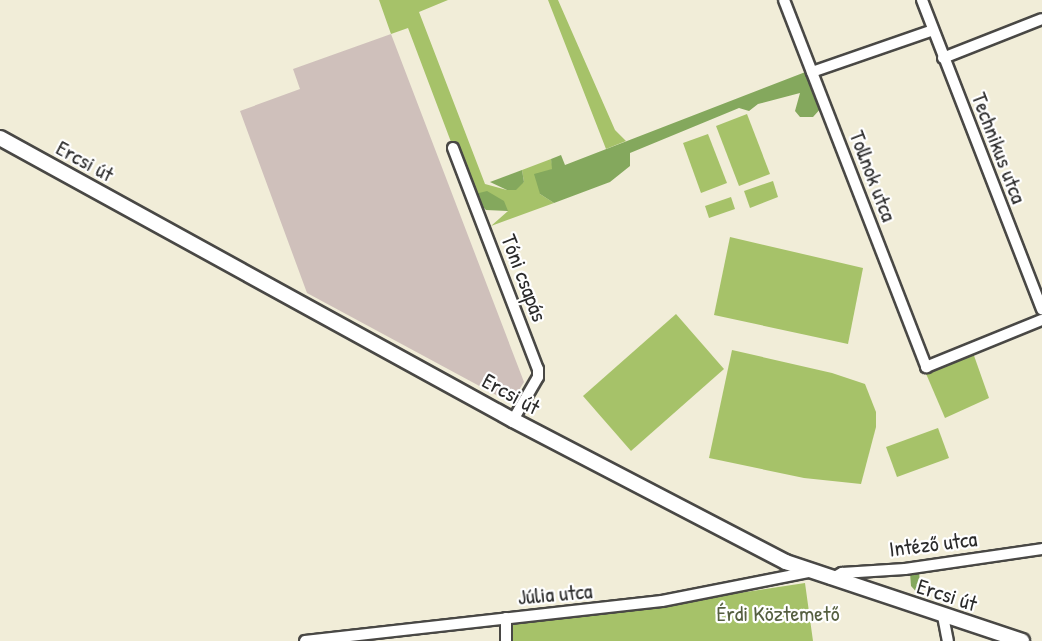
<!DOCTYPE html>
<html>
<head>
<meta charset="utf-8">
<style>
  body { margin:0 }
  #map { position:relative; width:1042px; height:641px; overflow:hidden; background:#f1edd8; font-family:"Patrick Hand",sans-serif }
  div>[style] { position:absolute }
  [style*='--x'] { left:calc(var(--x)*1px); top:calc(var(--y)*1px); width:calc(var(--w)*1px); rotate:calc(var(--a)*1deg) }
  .industrial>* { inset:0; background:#cfc0bb }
  .green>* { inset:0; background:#a6c269 }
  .forest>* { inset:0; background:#84a85d }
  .roads { filter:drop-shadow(2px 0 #494845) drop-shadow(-2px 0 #494845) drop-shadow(0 2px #494845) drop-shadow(0 -2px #494845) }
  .minor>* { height:10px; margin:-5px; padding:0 5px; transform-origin:5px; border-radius:5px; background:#fff }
  .major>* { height:14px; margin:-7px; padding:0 7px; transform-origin:7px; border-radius:7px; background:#fff }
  span { translate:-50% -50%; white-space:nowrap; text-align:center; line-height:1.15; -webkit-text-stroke:4.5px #fff; paint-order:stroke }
  .street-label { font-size:22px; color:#2b2b2b }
  .park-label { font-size:22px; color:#566041 }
</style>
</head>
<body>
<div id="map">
  <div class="industrial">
    <i style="clip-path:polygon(391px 34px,524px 382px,511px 403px,307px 293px,240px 111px,300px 89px,293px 69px)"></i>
  </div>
  <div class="green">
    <i style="clip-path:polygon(379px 0,448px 0,419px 12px,485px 184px,507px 190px,524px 182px,522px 170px,551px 159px,553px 169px,547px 172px,540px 194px,554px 203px,491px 226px,508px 211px,471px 195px,408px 28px,391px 34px)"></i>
    <i style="clip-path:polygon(548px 0,558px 0,615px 130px,626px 141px,606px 149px)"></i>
    <i style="clip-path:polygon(747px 114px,770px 174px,739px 186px,716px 126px)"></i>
    <i style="clip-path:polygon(708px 134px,727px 183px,701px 193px,683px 143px)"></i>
    <i style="clip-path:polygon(773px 181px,778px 197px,750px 208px,744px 191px)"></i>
    <i style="clip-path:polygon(731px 197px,735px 209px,709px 218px,705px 206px)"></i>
    <i style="clip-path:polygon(730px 237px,863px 268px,848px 344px,714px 315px)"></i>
    <i style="clip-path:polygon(676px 314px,724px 369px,631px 451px,583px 396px)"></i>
    <i style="clip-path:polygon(732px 350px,832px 373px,865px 384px,876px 412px,876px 427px,861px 484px,804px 478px,709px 458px)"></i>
    <i style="clip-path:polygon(972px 350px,989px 398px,945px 418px,924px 369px)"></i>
    <i style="clip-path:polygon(938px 428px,949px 458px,897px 477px,886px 447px)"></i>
    <i style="clip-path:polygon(805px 583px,813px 641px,509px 641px,509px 621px,652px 606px)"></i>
  </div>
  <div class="forest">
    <i style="clip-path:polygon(808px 71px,822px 107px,813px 117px,800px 117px,795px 111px,800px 93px,758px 104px,749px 111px,739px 108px,630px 153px,630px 166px,610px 182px,554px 203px,540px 194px,534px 174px,552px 169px,551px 159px,561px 155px,565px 165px)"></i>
    <i style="clip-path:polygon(522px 170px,524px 182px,516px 190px,507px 190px,490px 182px)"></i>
    <i style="clip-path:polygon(487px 191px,504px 201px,508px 211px,486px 210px,471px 195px)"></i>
    <i style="clip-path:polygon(919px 571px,921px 597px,911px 586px,910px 573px)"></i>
  </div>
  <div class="roads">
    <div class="minor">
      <i style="--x:784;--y:0;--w:394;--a:68.8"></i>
      <i style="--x:926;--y:367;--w:125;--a:-22.1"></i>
      <i style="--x:922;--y:0;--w:332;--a:68.8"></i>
      <i style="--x:943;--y:58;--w:106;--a:-21.5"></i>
      <i style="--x:812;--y:72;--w:128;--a:-19.1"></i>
      <i style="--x:453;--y:148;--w:237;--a:69"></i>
      <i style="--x:538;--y:369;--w:8;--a:90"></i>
      <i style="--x:538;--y:377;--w:50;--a:120.2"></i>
      <i style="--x:831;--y:579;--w:13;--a:-29"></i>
      <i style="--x:842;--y:573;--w:63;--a:-3.6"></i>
      <i style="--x:905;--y:569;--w:138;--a:-8.3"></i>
      <i style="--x:943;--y:616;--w:25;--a:79"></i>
      <i style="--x:305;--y:641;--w:359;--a:-6.4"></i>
      <i style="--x:662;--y:601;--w:149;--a:-11.2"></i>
      <i style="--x:506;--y:641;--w:23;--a:-90"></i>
    </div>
    <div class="major">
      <i style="--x:0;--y:138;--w:585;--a:28.8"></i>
      <i style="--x:513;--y:420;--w:308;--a:27.5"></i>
      <i style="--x:786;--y:562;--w:249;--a:18.5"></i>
    </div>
  </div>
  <div class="street-label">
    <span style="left:999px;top:148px;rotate:69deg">Technikus utca</span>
    <span style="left:85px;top:161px;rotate:29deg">Ercsi út</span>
    <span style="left:873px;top:176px;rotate:69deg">Tollnok utca</span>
    <span style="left:524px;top:278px;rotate:69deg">Tóni csapás</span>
    <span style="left:511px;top:394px;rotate:29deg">Ercsi út</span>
    <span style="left:933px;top:544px;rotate:-7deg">Intéző utca</span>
    <span style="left:555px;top:594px;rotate:-5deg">Júlia utca</span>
    <span style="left:947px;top:595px;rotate:18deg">Ercsi út</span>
  </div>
  <div class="park-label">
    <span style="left:778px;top:614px">Érdi Köztemető</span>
  </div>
</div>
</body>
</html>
